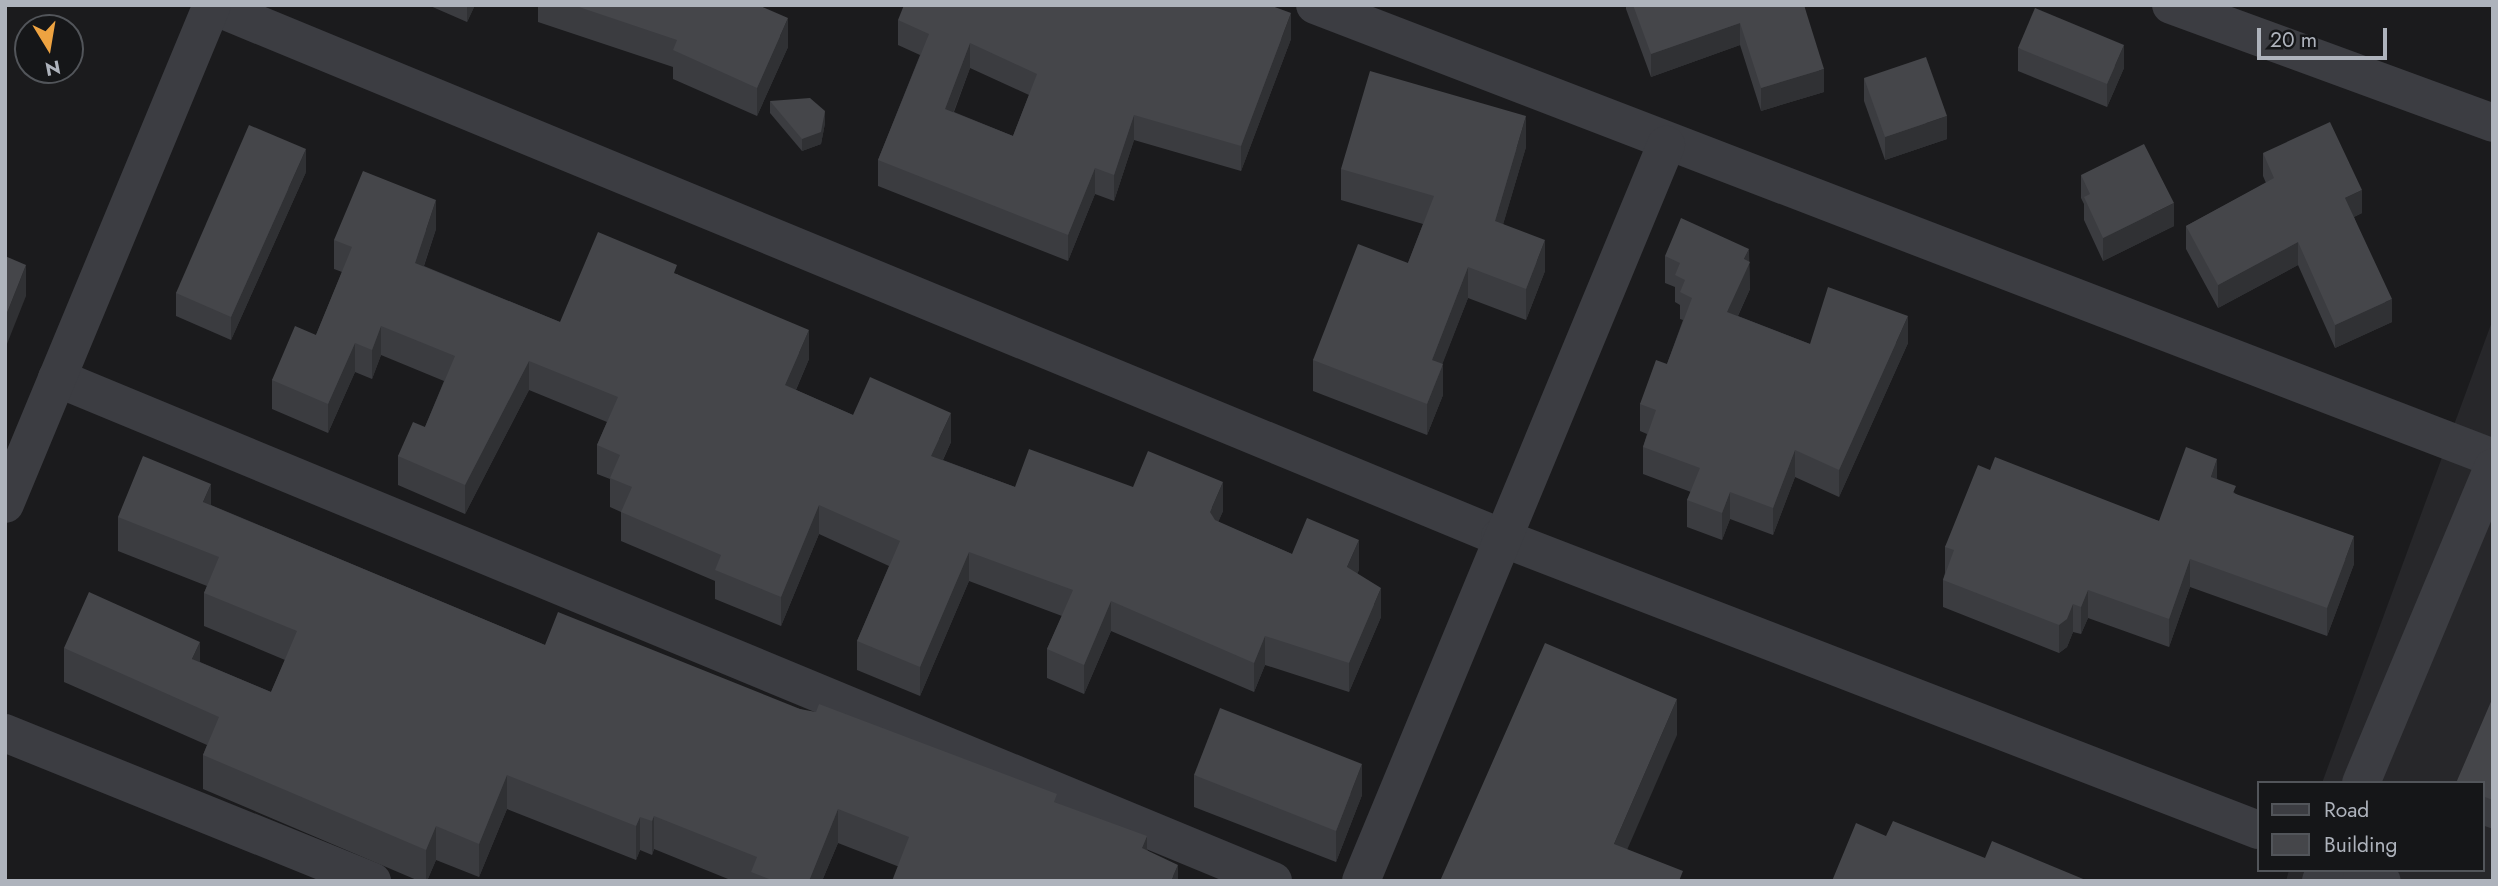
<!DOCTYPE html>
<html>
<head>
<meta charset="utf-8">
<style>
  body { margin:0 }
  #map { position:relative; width:2498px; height:886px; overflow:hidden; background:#1b1b1d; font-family:Jost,sans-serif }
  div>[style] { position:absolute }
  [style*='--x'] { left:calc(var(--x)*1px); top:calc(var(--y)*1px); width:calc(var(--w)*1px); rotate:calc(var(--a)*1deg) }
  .built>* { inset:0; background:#27272a }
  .minor>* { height:38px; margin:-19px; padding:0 19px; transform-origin:19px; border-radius:19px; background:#3c3d42 }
  .wall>* { inset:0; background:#3b3c40 }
  .shaded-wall>* { inset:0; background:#303134 }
  .building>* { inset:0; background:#45464a }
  span { translate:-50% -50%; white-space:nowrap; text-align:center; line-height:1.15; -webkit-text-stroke:5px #151618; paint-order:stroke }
  .frame { position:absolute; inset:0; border:7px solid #aeb3bc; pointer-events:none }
  .legend { position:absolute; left:2257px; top:781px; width:228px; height:91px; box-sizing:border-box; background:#151618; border:2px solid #52555a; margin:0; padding:9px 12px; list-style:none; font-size:21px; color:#aeb3bc }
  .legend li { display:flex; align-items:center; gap:14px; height:35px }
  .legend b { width:35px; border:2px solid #52555a }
  .north { position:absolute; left:14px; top:14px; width:70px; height:70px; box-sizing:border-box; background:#151618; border:2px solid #52555a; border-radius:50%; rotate:169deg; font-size:19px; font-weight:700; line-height:28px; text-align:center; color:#aeb3bc }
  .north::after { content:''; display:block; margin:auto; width:24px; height:32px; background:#eea341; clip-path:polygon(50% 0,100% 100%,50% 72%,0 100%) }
  .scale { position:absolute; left:2257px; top:28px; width:130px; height:32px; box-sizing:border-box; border:4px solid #aeb3bc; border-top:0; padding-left:9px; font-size:21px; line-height:24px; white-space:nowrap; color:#aeb3bc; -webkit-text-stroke:5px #151618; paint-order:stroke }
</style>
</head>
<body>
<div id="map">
  <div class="built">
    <i style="clip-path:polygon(2493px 319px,2493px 881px,2286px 881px,2289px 870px,2482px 870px,2482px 783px,2322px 783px)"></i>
  </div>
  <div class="minor">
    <i style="--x:211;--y:5;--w:1394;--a:22.43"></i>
    <i style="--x:1500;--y:537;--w:813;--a:21.13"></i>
    <i style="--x:1315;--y:5;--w:1262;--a:21.03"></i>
    <i style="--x:2171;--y:5;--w:343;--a:20.1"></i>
    <i style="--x:57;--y:378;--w:1316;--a:22.47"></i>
    <i style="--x:5;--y:504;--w:540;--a:-67.47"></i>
    <i style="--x:5;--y:733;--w:396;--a:22"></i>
    <i style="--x:2361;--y:783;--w:342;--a:-67.3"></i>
    <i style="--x:2358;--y:870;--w:26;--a:25"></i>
    <i style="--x:1361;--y:881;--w:797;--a:-67.49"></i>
    <i style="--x:2321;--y:881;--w:12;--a:-70"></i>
  </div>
  <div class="wall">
    <i style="clip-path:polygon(428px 5px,475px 5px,467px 22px)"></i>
    <i style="clip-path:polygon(538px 5px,758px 5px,788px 47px,757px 116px,673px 79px,673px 67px,538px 22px)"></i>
    <i style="clip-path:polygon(1626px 5px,1804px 5px,1824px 92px,1761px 111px,1740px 45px,1651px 77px,1626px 9px)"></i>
    <i style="clip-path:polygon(evenodd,898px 20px,1291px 39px,1241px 171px,1134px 140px,1114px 201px,1095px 194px,1068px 261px,878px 186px,878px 160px,920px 55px,898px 45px,898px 20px,970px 68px,1029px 95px,1013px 136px,954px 112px,970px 68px)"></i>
    <i style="clip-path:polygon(2018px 48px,2124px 68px,2107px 107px,2018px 71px)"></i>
    <i style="clip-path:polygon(1864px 78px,1947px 139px,1885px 160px,1864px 101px)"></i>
    <i style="clip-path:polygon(770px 101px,825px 123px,821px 144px,802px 151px,770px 113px)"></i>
    <i style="clip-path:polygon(1526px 147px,1503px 224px,1545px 271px,1526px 320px,1468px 298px,1442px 364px,1443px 395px,1427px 435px,1313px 391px,1313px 360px,1408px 263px,1423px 224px,1341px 200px,1341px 169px)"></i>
    <i style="clip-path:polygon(2263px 153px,2362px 213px,2354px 217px,2392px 322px,2335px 348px,2298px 265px,2218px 308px,2186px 249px,2186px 226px,2266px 183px,2263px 176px)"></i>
    <i style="clip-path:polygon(306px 172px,231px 340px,176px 316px,176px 293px)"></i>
    <i style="clip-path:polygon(2081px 175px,2174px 226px,2103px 261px,2084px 220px,2084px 204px,2081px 198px)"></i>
    <i style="clip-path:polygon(436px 229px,424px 266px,560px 322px,677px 274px,809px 359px,796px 390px,853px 415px,951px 442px,943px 460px,1015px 487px,1133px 487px,1223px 511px,1218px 522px,1292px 554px,1359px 570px,1357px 573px,1381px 617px,1349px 692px,1265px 665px,1254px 692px,1111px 631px,1084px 694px,1047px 678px,1047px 649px,1062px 616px,969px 581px,920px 696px,857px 670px,857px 641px,889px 566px,819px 534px,781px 626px,715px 599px,715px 581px,621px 541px,621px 512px,610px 507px,610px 479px,597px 474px,597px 445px,607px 422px,529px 390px,465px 514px,398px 485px,398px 456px,425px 427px,444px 381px,381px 355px,372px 379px,355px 372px,328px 433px,272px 409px,272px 380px,316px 335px,342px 272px,334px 269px,334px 240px)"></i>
    <i style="clip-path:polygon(1665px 256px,1749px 261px,1750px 289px,1738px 316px,1810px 344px,1908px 343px,1839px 497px,1795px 477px,1773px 535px,1730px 519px,1722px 540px,1687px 527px,1687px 500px,1691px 492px,1643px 474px,1643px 447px,1647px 434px,1640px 431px,1640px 404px,1667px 364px,1683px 320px,1680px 319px,1680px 305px,1675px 302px,1675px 287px,1665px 283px)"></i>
    <i style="clip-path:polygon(1990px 470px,2159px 521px,2217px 479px,2236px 494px,2354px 564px,2327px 636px,2190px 587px,2169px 647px,2088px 618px,2081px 634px,2073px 632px,2067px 647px,2059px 653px,1943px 607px,1943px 580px,1945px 573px,1945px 547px)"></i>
    <i style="clip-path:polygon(211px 505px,545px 645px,800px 709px,1057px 803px,1147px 850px,1178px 881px,897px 866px,838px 843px,822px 881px,733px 881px,654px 849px,652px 855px,640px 850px,636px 860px,507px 809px,479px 877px,436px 860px,427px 881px,419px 881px,203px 789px,203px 755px,207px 745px,64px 682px,64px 648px,200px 662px,271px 692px,285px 660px,204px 626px,204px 593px,207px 586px,118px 551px,118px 517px)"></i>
    <i style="clip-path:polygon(2493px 697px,2493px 829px,2482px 825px,2482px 783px)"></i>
    <i style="clip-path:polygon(1194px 775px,1362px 795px,1336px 862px,1194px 807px)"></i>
  </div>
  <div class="shaded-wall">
    <i style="clip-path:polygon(467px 5px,475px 5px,467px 22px)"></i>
    <i style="clip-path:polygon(1291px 13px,1291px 39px,1241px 171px,1241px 146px)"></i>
    <i style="clip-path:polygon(788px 18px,788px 47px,757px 116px,757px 88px)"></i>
    <i style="clip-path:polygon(1740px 23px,1740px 45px,1651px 77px,1651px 54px)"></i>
    <i style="clip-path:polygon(970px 43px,970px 68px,945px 134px,945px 109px)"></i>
    <i style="clip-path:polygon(2124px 45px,2124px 68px,2107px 107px,2107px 84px)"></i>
    <i style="clip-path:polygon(1824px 69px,1824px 92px,1761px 111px,1761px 88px)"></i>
    <i style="clip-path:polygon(825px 111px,825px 123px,821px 144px,802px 151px,802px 139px)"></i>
    <i style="clip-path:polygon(1134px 115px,1134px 140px,1114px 201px,1114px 175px)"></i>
    <i style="clip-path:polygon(1526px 116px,1526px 147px,1495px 252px,1495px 221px)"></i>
    <i style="clip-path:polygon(1947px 116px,1947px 139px,1885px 160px,1885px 137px)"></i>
    <i style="clip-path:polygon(306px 149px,306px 172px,231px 340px,231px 317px)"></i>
    <i style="clip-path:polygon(1095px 168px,1095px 194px,1068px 261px,1068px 235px)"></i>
    <i style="clip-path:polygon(2362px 190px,2362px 213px,2345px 221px,2345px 198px)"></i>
    <i style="clip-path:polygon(436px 200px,436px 229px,415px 292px,415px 263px)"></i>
    <i style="clip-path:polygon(2174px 203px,2174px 226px,2103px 261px,2103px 238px)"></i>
    <i style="clip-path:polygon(1545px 240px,1545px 271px,1526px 320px,1526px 289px)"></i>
    <i style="clip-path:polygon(2298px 242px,2298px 265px,2218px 308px,2218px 285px)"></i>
    <i style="clip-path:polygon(1749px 249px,1750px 289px,1727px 339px,1727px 312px,1744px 259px)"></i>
    <i style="clip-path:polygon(26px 265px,26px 296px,5px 349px,5px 318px)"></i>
    <i style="clip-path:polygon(1468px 267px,1468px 298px,1432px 391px,1432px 360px)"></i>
    <i style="clip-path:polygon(2392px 299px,2392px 322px,2335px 348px,2335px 325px)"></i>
    <i style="clip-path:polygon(1908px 316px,1908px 343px,1839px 497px,1839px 470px)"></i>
    <i style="clip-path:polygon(381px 326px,381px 355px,372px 379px,372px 350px)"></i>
    <i style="clip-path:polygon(809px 330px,809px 359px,785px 415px,785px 385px)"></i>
    <i style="clip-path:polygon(355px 343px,355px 372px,328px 433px,328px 404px)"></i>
    <i style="clip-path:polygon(529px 361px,529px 390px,465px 514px,465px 485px)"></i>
    <i style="clip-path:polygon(1443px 364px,1443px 395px,1427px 435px,1427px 404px)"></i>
    <i style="clip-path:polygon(951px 413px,951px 442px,931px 485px,931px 456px)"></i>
    <i style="clip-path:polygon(1795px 450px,1795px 477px,1773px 535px,1773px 508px)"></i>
    <i style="clip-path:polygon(2217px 459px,2217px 486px,2211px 477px)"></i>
    <i style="clip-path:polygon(1223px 482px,1223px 511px,1210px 541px,1210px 512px)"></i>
    <i style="clip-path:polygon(211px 484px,211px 517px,203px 502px)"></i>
    <i style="clip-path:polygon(1730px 492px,1730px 519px,1722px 540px,1722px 513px)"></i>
    <i style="clip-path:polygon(819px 505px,819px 534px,781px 626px,781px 597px)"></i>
    <i style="clip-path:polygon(2354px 536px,2354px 564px,2327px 636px,2327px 608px)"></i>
    <i style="clip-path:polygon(1359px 540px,1359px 570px,1347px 597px,1347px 567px)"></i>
    <i style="clip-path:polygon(969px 552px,969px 581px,920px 696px,920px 667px)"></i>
    <i style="clip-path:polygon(2190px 559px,2190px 587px,2169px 647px,2169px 619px)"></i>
    <i style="clip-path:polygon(1381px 588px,1381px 617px,1349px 692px,1349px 663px)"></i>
    <i style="clip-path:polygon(2088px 590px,2088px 618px,2081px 634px,2081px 607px)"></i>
    <i style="clip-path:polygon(1111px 601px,1111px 631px,1084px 694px,1084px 665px)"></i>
    <i style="clip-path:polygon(2073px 604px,2073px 632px,2067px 647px,2059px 653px,2059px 625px)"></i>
    <i style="clip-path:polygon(1265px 636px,1265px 665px,1254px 692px,1254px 663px)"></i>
    <i style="clip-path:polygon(200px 642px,200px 675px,192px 659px)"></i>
    <i style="clip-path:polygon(1677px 699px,1677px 735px,1614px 880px,1614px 844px)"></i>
    <i style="clip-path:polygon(1362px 764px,1362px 795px,1336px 862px,1336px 831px)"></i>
    <i style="clip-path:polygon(507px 775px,507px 809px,479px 877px,479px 844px)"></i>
    <i style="clip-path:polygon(838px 809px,838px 843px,822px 881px,809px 881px)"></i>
    <i style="clip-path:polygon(654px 816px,654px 849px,652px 855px,652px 821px)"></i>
    <i style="clip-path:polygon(640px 817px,640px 850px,636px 860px,636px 826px)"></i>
    <i style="clip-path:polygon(436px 826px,436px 860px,427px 881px,426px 881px,426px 850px)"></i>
    <i style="clip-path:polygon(1147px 836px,1147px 870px,1142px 848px)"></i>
    <i style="clip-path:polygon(1178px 865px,1178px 881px,1171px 881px)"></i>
  </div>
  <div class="building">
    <i style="clip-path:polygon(573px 5px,758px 5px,788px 18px,757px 88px,673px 50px,677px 40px)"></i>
    <i style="clip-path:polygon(evenodd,904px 5px,1269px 5px,1291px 13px,1241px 146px,1134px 115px,1114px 175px,1095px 168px,1068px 235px,878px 160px,929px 34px,898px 20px,904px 5px,970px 43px,1037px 74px,1013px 136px,945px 109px,970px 43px)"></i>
    <i style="clip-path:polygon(1633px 5px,1804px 5px,1824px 69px,1761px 88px,1740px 23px,1651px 54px)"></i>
    <i style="clip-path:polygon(2035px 8px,2124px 45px,2107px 84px,2018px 48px)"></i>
    <i style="clip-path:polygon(1926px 57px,1947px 116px,1885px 137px,1864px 78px)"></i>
    <i style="clip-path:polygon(1370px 71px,1526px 116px,1495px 221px,1545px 240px,1526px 289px,1468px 267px,1432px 360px,1443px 364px,1427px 404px,1313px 360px,1358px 244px,1408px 263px,1434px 196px,1341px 169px)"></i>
    <i style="clip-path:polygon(810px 98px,825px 111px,821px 132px,802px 139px,770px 101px)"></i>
    <i style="clip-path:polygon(2330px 122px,2362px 190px,2345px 198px,2392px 299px,2335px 325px,2298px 242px,2218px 285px,2186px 226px,2274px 178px,2263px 153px)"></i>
    <i style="clip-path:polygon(249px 125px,306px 149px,231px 317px,176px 293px)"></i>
    <i style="clip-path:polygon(2144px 144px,2174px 203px,2103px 238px,2084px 197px,2090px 194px,2081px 175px)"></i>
    <i style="clip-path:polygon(363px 171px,436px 200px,415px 263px,560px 322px,598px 232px,677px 265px,674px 273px,809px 330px,785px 385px,853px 415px,870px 377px,951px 413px,931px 456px,1015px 487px,1029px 449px,1133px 487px,1148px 451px,1223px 482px,1210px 512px,1215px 520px,1292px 554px,1307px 518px,1359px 540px,1347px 567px,1381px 588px,1349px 663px,1265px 636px,1254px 663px,1111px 601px,1084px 665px,1047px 649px,1073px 590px,969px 552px,920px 667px,857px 641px,900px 541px,819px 505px,781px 597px,715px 570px,721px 555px,621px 512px,632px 487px,610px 478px,620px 455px,597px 445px,618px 397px,529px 361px,465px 485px,398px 456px,413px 422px,425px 427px,455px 356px,381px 326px,372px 350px,355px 343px,328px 404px,272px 380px,295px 326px,316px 335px,352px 247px,334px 240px)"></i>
    <i style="clip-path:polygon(1681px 218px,1749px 249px,1744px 259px,1750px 262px,1727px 312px,1810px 344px,1828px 287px,1908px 316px,1839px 470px,1795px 450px,1773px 508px,1730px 492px,1722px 513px,1687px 500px,1700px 468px,1643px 447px,1656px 410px,1640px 404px,1656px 360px,1667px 364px,1692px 298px,1680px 292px,1685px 280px,1675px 275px,1680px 263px,1665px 256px)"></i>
    <i style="clip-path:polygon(5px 256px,26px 265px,5px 318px)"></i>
    <i style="clip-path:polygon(2186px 447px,2217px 459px,2211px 477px,2236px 486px,2233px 493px,2354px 536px,2327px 608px,2190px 559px,2169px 619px,2088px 590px,2081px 607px,2073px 604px,2067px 619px,2059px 625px,1943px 580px,1954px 550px,1945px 547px,1978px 465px,1990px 470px,1995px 457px,2159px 521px)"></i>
    <i style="clip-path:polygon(143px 456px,211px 484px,203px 502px,545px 645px,558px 612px,800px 709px,816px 712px,819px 704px,1057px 794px,1054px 802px,1147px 836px,1142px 848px,1178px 865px,1171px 881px,892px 881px,909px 837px,838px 809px,809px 881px,774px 881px,751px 872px,757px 857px,654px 816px,652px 821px,640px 817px,636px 826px,507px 775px,479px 844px,436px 826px,426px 850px,203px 755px,219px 717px,64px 648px,89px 592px,200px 642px,192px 659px,271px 692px,297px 631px,204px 593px,219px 557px,118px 517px)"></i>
    <i style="clip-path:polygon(1545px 643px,1677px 699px,1614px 844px,1683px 871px,1679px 881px,1440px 881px)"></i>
    <i style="clip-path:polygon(2493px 697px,2493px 800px,2482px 796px,2482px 783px,2456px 783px)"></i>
    <i style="clip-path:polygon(1220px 708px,1362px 764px,1336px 831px,1194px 775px)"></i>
    <i style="clip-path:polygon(1893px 821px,1985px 858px,1992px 841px,2088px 881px,1832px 881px,1856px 823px,1886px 836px)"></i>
  </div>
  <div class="frame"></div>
  <ul class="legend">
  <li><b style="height:9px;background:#3c3d42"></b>Road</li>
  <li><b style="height:19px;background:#45464a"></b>Building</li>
  </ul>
  <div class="north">N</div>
  <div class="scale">20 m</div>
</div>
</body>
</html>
